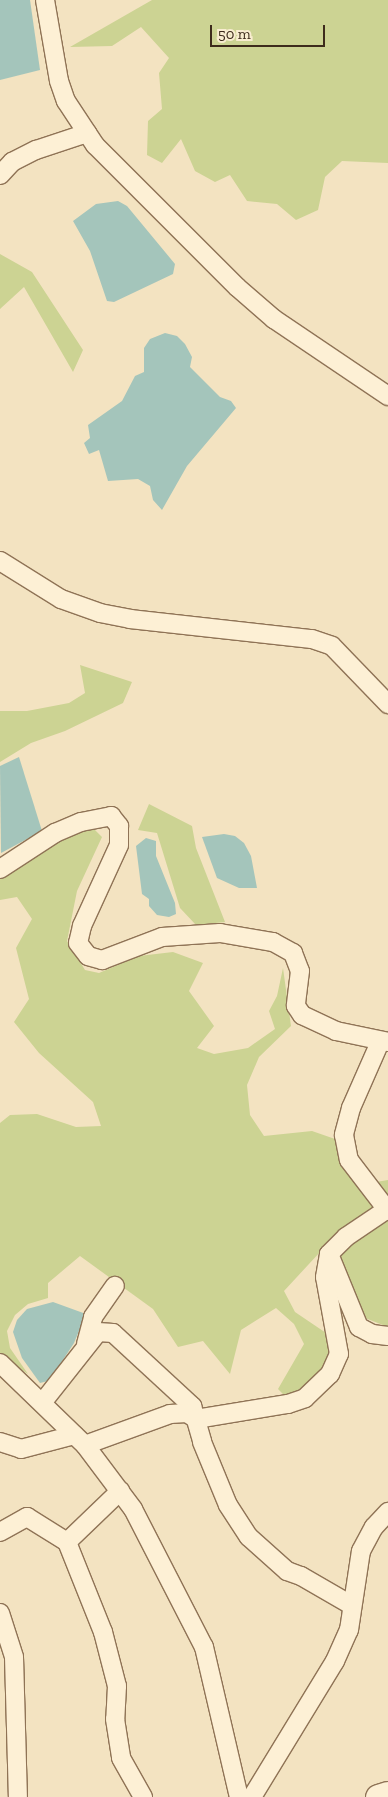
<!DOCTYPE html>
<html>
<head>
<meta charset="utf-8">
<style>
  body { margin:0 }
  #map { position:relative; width:388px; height:1797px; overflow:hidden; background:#f3e3c1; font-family:"Zilla Slab",serif }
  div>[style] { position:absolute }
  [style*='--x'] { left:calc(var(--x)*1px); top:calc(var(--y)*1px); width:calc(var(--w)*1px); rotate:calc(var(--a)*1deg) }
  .green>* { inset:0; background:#ccd393 }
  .water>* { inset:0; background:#a4c5bb }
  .roads { filter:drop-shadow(1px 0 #8f7356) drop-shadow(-1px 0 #8f7356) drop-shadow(0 1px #8f7356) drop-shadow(0 -1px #8f7356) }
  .minor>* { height:18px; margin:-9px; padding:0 9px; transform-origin:9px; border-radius:9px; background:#fdf0d5 }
  .secondary>* { height:25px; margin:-12.5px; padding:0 12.5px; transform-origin:12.5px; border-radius:12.5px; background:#fdf0d5 }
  span { translate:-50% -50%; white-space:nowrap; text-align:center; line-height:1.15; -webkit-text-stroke:5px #f9edd1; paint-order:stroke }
  .scale { position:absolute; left:210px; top:25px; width:115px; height:22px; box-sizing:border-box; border:2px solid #3d2b1c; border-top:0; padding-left:6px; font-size:15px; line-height:18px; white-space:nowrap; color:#3d2b1c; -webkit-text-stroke:4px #f9edd1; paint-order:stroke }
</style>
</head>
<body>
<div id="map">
  <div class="green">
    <i style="clip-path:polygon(152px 0,388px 0,388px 163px,342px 161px,325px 177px,318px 210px,296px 220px,277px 204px,247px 201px,230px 175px,215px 182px,195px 171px,181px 139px,162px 163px,147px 155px,148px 121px,162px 109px,159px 73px,169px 58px,141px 27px,112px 46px,70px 47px)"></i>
    <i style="clip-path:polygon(0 254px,32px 272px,83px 350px,73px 372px,24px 287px,0 309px)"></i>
    <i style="clip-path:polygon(80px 665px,132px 682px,123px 703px,65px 731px,31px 743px,0 762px,0 711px,27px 711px,69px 703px,85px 693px)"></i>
    <i style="clip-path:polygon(149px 804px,192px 826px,196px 848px,225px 922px,196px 925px,180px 908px,157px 833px,138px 830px)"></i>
    <i style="clip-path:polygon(91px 826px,102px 837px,77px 891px,67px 941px,85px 970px,99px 973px,139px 956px,173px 952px,203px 963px,189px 991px,214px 1026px,197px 1048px,214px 1054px,248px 1048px,275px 1029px,269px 1011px,277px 996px,283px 968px,291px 1026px,259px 1057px,247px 1085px,250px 1115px,264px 1136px,312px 1131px,335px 1139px,344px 1168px,358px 1185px,388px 1180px,388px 1327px,365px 1318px,333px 1238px,284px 1291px,295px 1312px,329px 1335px,328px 1357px,313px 1385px,288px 1399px,278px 1389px,304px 1344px,294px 1324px,276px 1308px,241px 1330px,230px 1374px,203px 1341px,178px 1347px,153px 1309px,80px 1256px,48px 1283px,48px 1298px,28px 1304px,15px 1315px,7px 1331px,10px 1348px,28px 1374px,0 1355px,0 1123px,10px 1115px,37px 1114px,76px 1127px,101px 1126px,93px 1102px,39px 1053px,14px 1022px,29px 999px,16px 948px,32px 919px,17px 897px,0 900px,0 879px,68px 835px)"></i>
  </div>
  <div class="water">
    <i style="clip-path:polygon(0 0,30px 0,40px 70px,0 80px)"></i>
    <i style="clip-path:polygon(118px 201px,127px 206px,175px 264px,173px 274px,114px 302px,107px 301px,90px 251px,73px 221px,96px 204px)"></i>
    <i style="clip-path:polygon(165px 333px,177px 336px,185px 344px,192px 357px,190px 367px,220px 397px,231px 401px,236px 408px,187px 466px,162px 510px,153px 500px,150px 486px,138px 479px,108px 481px,99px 450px,89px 454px,84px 443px,90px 438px,88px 425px,122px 401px,135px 376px,144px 372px,144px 348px,150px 339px)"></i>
    <i style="clip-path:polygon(19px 757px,42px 831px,1px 853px,0 766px)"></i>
    <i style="clip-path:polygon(224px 834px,235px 836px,244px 843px,251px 856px,257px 888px,239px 888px,217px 878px,202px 837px)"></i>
    <i style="clip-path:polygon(146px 838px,156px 841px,156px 856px,175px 903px,176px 914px,169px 917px,157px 915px,149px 906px,149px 899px,142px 894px,136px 846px)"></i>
    <i style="clip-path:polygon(53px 1302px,86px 1314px,74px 1343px,59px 1366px,48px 1381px,40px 1383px,22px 1358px,13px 1332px,17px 1320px,27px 1309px)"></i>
  </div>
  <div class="roads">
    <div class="minor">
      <i style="--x:45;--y:0;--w:82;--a:80.2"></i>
      <i style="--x:59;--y:81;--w:21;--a:71"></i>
      <i style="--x:66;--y:101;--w:53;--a:56.6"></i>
      <i style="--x:95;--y:145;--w:201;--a:45"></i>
      <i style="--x:237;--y:287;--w:49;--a:40.9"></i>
      <i style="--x:274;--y:319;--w:138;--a:34"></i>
      <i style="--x:0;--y:175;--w:18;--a:-47"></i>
      <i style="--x:12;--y:162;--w:27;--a:-27"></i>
      <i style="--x:36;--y:150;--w:54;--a:-18.4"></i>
      <i style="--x:0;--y:561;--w:72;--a:31.9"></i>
      <i style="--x:61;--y:599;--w:41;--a:19.7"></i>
      <i style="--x:100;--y:613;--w:31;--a:11"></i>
      <i style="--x:130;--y:619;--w:183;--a:6.3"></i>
      <i style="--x:312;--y:639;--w:21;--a:19"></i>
      <i style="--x:332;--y:646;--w:81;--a:46"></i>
      <i style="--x:0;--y:869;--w:66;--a:-33.2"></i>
      <i style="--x:55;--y:833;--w:28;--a:-23"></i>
      <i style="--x:81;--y:822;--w:31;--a:-11"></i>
      <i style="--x:111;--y:816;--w:13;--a:51"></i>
      <i style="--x:119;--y:826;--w:19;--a:90"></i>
      <i style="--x:119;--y:845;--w:89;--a:114.6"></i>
      <i style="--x:82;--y:926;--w:17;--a:103"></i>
      <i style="--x:78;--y:943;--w:16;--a:52"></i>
      <i style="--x:88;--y:956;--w:15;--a:16"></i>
      <i style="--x:102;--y:960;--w:64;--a:-21"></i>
      <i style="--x:162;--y:937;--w:58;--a:-3.9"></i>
      <i style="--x:220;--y:933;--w:54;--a:9.6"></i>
      <i style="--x:273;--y:942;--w:23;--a:29"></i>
      <i style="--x:293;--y:953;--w:19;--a:69"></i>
      <i style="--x:300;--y:971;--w:35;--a:97"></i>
      <i style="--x:296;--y:1006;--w:11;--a:56"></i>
      <i style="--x:302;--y:1015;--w:38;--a:25"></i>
      <i style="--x:336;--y:1031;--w:53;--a:11.9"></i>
      <i style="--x:380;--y:1042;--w:72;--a:113.7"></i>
      <i style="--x:351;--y:1108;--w:28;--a:105"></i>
      <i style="--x:344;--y:1135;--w:25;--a:79"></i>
      <i style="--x:349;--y:1160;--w:64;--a:52.6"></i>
      <i style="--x:329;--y:1254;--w:79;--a:67.7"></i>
      <i style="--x:359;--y:1327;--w:15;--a:28"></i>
      <i style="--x:372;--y:1334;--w:16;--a:7"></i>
      <i style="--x:86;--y:1344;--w:28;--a:-75"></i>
      <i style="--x:93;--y:1317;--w:38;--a:-55"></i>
      <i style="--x:0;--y:1363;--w:118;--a:44"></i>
      <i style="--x:85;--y:1445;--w:80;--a:53.1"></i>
      <i style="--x:133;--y:1509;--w:155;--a:62.8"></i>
      <i style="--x:204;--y:1647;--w:154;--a:76.9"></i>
      <i style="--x:42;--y:1403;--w:90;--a:-51.7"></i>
      <i style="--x:98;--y:1332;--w:15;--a:4"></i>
      <i style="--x:113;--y:1333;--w:108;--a:42.7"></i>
      <i style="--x:192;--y:1406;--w:37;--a:74"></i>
      <i style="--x:202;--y:1442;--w:68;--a:67.6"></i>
      <i style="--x:228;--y:1505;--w:38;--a:57"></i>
      <i style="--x:249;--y:1537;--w:51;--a:41.8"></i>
      <i style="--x:287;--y:1571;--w:15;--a:20"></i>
      <i style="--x:301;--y:1576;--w:58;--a:30.1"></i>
      <i style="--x:0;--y:1442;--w:22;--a:18"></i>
      <i style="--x:21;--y:1449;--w:55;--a:-14.8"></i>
      <i style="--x:85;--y:1445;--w:90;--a:-20"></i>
      <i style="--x:170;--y:1414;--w:17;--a:-3"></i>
      <i style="--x:187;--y:1413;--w:11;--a:34"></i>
      <i style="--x:196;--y:1419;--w:93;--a:-9.3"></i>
      <i style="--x:288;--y:1404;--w:18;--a:-19"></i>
      <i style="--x:305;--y:1398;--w:35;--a:-44"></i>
      <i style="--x:330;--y:1374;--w:22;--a:-66"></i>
      <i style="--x:339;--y:1354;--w:78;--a:-100.3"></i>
      <i style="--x:325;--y:1277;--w:23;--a:-80"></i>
      <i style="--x:329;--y:1254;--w:24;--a:-45"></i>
      <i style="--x:346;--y:1237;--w:48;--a:-34"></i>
      <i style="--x:0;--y:1532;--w:31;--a:-29"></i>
      <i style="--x:27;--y:1517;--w:47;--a:32"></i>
      <i style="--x:67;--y:1542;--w:74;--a:-43.9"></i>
      <i style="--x:67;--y:1542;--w:97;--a:68.2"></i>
      <i style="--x:103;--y:1632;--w:56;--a:75.5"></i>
      <i style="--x:117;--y:1686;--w:33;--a:93"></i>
      <i style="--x:115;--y:1719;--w:39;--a:81"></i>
      <i style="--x:121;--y:1758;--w:45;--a:60.6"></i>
      <i style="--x:0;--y:1613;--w:46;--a:72.3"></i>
      <i style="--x:14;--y:1657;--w:140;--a:88.4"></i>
      <i style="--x:252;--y:1797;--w:159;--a:-58.6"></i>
      <i style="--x:335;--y:1661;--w:34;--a:-66"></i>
      <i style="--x:349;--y:1630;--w:80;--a:-81.4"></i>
      <i style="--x:361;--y:1551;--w:27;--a:-62"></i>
      <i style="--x:374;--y:1527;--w:21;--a:-47"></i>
    </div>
    <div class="secondary">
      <i style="--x:378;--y:1797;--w:10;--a:-17"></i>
    </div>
  </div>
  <div class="scale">50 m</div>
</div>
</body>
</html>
